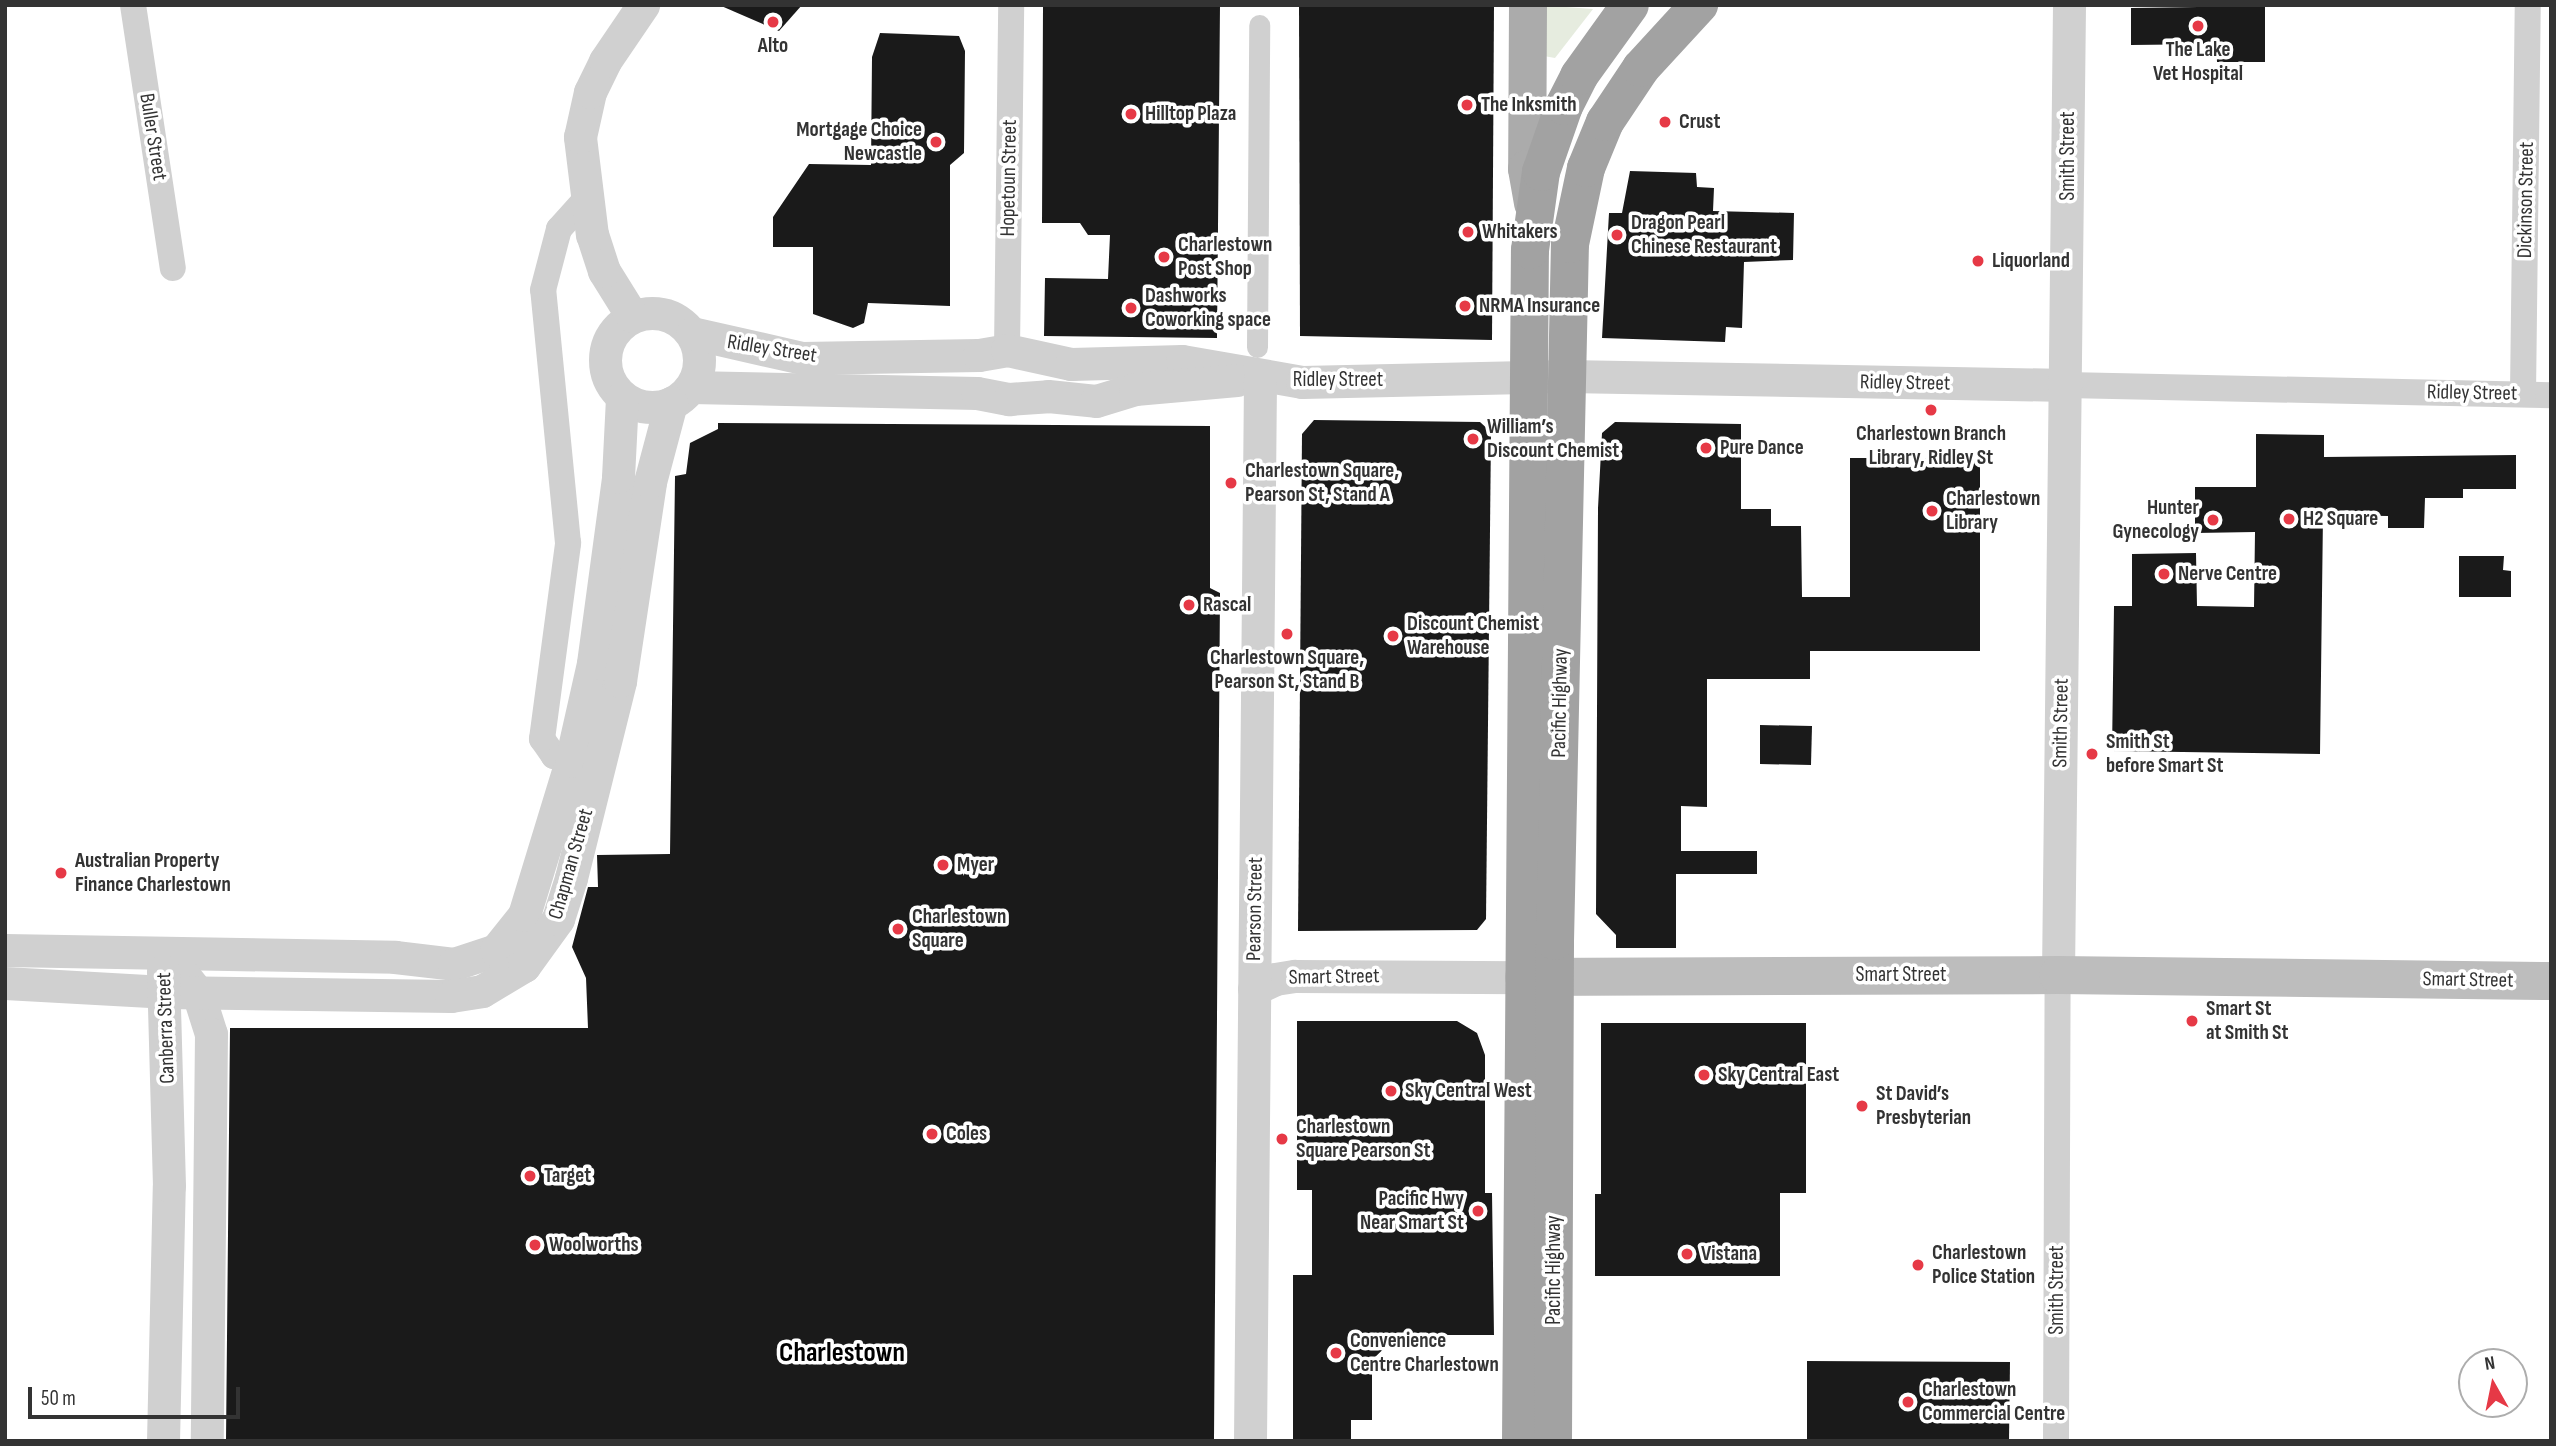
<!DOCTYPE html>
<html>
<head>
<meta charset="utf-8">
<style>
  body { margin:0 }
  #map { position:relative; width:2556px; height:1446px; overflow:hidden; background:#fff; font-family:"Sofia Sans Condensed",sans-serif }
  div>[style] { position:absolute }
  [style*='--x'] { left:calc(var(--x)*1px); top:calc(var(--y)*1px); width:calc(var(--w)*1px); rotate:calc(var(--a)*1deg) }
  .green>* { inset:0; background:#e6ecdf }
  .building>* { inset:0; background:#1a1a1a }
  .pedestrian>* { height:21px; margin:-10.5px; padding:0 10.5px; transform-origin:10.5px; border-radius:10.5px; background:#d0d0d0 }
  .minor>* { height:26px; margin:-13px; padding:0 13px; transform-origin:13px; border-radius:13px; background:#d0d0d0 }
  .tertiary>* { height:33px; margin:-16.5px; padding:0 16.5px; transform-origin:16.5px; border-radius:16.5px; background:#d0d0d0 }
  .tertiary>.ring { margin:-16.5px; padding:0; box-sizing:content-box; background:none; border:33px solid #d0d0d0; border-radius:50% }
  .secondary>* { height:38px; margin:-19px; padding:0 19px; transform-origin:19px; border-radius:19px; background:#bdbdbd }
  .primary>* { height:38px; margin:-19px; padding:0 19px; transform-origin:19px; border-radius:19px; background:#ababab }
  .trunk>* { height:38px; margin:-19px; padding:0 19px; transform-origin:19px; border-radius:19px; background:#a2a2a2 }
  .dots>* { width:19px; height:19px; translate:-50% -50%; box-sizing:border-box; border:4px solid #fff; border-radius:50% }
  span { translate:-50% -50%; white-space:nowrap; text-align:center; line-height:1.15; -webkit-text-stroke:7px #fff; paint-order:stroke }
  .poi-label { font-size:21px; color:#333; font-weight:700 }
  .left { translate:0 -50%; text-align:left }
  .right { translate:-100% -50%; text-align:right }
  .street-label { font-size:21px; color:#333 }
  .district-label { font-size:28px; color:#000; font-weight:700 }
  .frame { position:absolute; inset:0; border:7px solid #333; pointer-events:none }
  .north { position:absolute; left:2458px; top:1348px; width:70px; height:70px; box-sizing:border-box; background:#fff; border:2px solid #adadad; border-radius:50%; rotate:351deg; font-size:19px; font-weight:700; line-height:28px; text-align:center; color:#333 }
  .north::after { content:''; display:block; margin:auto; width:24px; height:32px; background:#e63946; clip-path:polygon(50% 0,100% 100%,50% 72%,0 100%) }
  .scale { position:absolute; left:28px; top:1387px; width:212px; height:32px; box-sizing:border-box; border:4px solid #333; border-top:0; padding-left:9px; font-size:21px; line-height:24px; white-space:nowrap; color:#333; -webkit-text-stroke:5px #fff; paint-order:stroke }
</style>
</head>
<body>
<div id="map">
  <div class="green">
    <i style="clip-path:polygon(1539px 5px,1593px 9px,1555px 58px,1538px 55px)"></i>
  </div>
  <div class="building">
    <i style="clip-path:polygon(719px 5px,802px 5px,779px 31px)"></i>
    <i style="clip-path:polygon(1043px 5px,1220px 5px,1217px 338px,1044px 336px,1045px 278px,1108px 279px,1110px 235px,1088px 235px,1080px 223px,1042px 223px)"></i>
    <i style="clip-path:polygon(1299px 5px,1494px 5px,1492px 340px,1300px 336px)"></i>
    <i style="clip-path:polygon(2265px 6px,2265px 62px,2217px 62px,2216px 44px,2131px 45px,2131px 8px)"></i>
    <i style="clip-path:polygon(880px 33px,959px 36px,965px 51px,964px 153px,950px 165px,950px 306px,868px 303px,864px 323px,853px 328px,813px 314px,813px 247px,773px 247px,773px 217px,809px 164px,871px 165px,872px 57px)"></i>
    <i style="clip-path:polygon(1630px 171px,1696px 173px,1697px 187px,1714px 188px,1713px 211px,1794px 213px,1793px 260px,1744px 262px,1742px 328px,1726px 327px,1725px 342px,1602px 338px,1609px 213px,1622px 213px)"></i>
    <i style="clip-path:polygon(1314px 420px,1480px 422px,1491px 432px,1486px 919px,1477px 930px,1298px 931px,1302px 434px)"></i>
    <i style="clip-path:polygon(1615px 422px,1741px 424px,1741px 509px,1771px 509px,1771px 526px,1801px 526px,1802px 597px,1850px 597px,1850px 458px,1980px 458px,1980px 651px,1810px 651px,1810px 679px,1707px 679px,1707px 807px,1681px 806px,1681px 851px,1757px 851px,1757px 874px,1676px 874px,1676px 948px,1616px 948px,1616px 935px,1596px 914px,1598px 508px,1602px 433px)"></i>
    <i style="clip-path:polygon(718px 423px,1210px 426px,1210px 588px,1220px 593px,1214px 1441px,226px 1441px,230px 1028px,588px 1028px,586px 978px,572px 947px,588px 887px,598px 887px,597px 855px,670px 854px,675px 476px,686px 474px,690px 443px,718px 429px)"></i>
    <i style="clip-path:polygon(2256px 434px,2324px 435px,2324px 457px,2516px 455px,2516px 489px,2463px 489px,2463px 498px,2425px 498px,2424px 528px,2388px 528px,2388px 516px,2323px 515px,2320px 754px,2112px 751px,2114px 606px,2132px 606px,2132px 554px,2196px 553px,2197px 606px,2254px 607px,2255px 532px,2195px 533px,2195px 487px,2256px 487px)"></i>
    <i style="clip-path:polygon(2459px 556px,2504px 556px,2503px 570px,2511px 571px,2511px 597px,2459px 597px)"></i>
    <i style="clip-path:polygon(1760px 725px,1812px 726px,1811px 765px,1760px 764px)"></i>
    <i style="clip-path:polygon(1297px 1021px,1457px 1021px,1477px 1033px,1485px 1055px,1485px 1193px,1492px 1193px,1494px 1335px,1398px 1335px,1372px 1360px,1372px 1420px,1351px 1420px,1351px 1441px,1293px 1441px,1293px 1275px,1312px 1275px,1312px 1190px,1297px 1190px)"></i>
    <i style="clip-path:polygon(1601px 1023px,1806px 1023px,1806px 1193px,1780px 1193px,1780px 1276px,1595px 1276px,1595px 1194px,1601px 1194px)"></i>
    <i style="clip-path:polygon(1807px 1361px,2010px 1362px,2009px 1441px,1807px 1441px)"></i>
  </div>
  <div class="pedestrian">
    <i style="--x:1257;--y:347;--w:322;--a:-89.6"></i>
  </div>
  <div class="minor">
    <i style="--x:133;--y:5;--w:266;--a:81.4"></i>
    <i style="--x:1007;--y:350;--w:345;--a:-89.3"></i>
    <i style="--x:2066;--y:385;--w:485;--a:1.2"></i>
    <i style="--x:2523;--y:394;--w:389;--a:-89.3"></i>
    <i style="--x:571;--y:761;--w:18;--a:-164"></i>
    <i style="--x:554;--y:756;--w:21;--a:-125"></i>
    <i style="--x:542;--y:739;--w:198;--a:-82.4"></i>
    <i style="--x:568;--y:543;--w:254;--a:-95.6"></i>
    <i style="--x:543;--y:290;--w:63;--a:-75.3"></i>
    <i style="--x:559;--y:229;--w:39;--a:-48"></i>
    <i style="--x:2056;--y:1441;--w:466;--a:-89.8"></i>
  </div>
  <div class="tertiary">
    <i class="ring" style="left:605px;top:313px;width:61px;height:61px"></i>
    <i style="--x:632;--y:316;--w:53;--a:-121.9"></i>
    <i style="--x:604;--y:271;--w:38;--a:-108"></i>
    <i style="--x:592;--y:235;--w:99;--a:-97"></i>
    <i style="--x:580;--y:137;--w:46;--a:-77.5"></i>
    <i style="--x:590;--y:92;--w:34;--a:-64"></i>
    <i style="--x:605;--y:61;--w:68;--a:-55.8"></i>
    <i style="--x:692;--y:333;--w:113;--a:12.8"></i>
    <i style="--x:802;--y:358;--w:177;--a:-1"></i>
    <i style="--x:979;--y:355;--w:28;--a:-10"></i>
    <i style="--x:1007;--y:350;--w:66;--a:12.3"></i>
    <i style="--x:1071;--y:364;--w:111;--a:-1.5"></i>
    <i style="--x:1182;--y:361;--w:122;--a:9.9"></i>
    <i style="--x:1302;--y:382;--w:264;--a:-1.3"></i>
    <i style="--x:1566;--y:376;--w:500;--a:1.03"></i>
    <i style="--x:691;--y:387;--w:286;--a:1.2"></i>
    <i style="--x:977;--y:393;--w:33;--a:11"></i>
    <i style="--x:1009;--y:399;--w:39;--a:-4"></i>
    <i style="--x:1048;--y:396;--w:48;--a:5.9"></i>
    <i style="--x:1096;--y:401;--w:41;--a:-17.1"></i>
    <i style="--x:1135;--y:389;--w:102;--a:-5"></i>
    <i style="--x:5;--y:950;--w:390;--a:1"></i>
    <i style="--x:395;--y:957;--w:59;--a:6.8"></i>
    <i style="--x:454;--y:964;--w:44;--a:-18.4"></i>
    <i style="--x:496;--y:950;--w:45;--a:-51.3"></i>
    <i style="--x:524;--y:915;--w:161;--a:-73"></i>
    <i style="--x:571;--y:761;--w:100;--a:-77.3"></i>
    <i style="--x:593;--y:663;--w:188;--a:-82.3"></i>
    <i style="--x:618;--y:477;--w:80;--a:-87.1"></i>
    <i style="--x:2058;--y:975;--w:970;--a:-89.35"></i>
    <i style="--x:185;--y:977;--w:21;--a:51"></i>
    <i style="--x:198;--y:993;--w:43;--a:72.4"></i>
    <i style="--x:211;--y:1034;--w:407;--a:90.6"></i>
    <i style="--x:5;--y:983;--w:159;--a:3.2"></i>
    <i style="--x:164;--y:992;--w:287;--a:0.8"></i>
    <i style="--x:451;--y:996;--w:31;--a:-9"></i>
    <i style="--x:482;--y:991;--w:49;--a:-30.8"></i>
    <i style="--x:524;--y:966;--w:58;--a:-54.1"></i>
    <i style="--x:558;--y:919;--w:43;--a:-72.4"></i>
    <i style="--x:571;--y:878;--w:203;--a:-76"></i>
    <i style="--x:620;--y:681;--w:201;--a:-81.4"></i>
    <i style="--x:650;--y:482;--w:82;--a:-75.1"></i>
    <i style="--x:1254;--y:989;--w:23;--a:-25"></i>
    <i style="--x:1275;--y:979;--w:20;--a:-9"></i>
    <i style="--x:1295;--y:976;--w:229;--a:0.3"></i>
    <i style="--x:163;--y:1441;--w:255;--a:-88.7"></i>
    <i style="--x:169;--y:1186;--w:215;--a:-91.6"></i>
    <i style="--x:1250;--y:1441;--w:1064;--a:-89.46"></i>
  </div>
  <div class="secondary">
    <i style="--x:1524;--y:977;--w:534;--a:-0.21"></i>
    <i style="--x:2058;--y:975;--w:493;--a:0.7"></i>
  </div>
  <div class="primary">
    <i style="--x:1528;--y:5;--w:164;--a:90.3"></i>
    <i style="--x:1527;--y:169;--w:35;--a:80"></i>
  </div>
  <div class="trunk">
    <i style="--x:1521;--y:1441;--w:1191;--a:-89.57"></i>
    <i style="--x:1530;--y:250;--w:79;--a:-82"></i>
    <i style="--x:1541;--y:172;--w:70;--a:-70.8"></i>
    <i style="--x:1564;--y:106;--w:34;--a:-63"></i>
    <i style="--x:1579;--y:76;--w:87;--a:-54.3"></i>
    <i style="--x:1553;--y:1441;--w:500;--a:-89.77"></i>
    <i style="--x:1555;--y:941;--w:697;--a:-88.77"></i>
    <i style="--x:1570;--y:244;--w:78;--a:-78.1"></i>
    <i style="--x:1586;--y:168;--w:50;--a:-67.6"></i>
    <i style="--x:1605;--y:122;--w:65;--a:-56.3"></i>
    <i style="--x:1641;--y:68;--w:86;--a:-47.4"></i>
  </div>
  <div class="dots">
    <i style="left:773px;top:22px;background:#e63946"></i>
    <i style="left:2198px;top:26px;background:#e63946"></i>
    <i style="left:1467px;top:105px;background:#e63946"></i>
    <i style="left:1131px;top:114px;background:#e63946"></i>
    <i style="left:1665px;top:122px;background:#e63946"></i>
    <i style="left:936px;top:142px;background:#e63946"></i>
    <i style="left:1468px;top:232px;background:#e63946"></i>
    <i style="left:1617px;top:235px;background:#e63946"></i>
    <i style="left:1164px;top:257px;background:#e63946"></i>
    <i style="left:1978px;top:261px;background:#e63946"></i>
    <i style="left:1465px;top:306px;background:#e63946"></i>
    <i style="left:1131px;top:308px;background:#e63946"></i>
    <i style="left:1931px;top:410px;background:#e63946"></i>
    <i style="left:1473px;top:439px;background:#e63946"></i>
    <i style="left:1706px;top:448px;background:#e63946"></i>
    <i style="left:1231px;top:483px;background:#e63946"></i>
    <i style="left:1932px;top:511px;background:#e63946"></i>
    <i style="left:2289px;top:519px;background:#e63946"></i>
    <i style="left:2213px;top:520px;background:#e63946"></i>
    <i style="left:2164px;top:574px;background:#e63946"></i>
    <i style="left:1189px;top:605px;background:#e63946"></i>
    <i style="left:1287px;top:634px;background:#e63946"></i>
    <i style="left:1393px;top:636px;background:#e63946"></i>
    <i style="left:2092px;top:754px;background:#e63946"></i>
    <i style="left:943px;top:865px;background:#e63946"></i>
    <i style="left:61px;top:873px;background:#e63946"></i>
    <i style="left:898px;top:929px;background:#e63946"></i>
    <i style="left:2192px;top:1021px;background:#e63946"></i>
    <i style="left:1704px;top:1075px;background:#e63946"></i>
    <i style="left:1391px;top:1091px;background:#e63946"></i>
    <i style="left:1862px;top:1106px;background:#e63946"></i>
    <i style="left:932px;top:1134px;background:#e63946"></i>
    <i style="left:1282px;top:1139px;background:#e63946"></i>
    <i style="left:530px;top:1176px;background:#e63946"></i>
    <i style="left:1478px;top:1211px;background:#e63946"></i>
    <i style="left:535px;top:1245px;background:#e63946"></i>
    <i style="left:1687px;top:1254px;background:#e63946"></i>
    <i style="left:1918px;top:1265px;background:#e63946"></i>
    <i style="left:1336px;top:1353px;background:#e63946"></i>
    <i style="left:1908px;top:1402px;background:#e63946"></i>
  </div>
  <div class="poi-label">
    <span style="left:773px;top:46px">Alto</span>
    <span style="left:2198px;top:62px">The Lake<br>Vet Hospital</span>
    <span class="left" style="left:1481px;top:105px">The Inksmith</span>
    <span class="left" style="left:1145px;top:114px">Hilltop Plaza</span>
    <span class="left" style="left:1679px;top:122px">Crust</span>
    <span class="right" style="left:922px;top:142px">Mortgage Choice<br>Newcastle</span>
    <span class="left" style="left:1631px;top:235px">Dragon Pearl<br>Chinese Restaurant</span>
    <span class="left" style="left:1482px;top:232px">Whitakers</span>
    <span class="left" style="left:1178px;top:257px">Charlestown<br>Post Shop</span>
    <span class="left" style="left:1992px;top:261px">Liquorland</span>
    <span class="left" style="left:1145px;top:308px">Dashworks<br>Coworking space</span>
    <span class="left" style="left:1479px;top:306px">NRMA Insurance</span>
    <span class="left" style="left:1487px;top:439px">William’s<br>Discount Chemist</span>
    <span style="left:1931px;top:446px">Charlestown Branch<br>Library, Ridley St</span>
    <span class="left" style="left:1720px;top:448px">Pure Dance</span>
    <span class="left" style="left:1245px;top:483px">Charlestown Square,<br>Pearson St, Stand A</span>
    <span class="left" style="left:1946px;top:511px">Charlestown<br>Library</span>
    <span class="right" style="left:2199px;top:520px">Hunter<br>Gynecology</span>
    <span class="left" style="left:2303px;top:519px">H2 Square</span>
    <span class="left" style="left:2178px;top:574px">Nerve Centre</span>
    <span class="left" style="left:1203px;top:605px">Rascal</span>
    <span class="left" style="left:1407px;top:636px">Discount Chemist<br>Warehouse</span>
    <span style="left:1287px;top:670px">Charlestown Square,<br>Pearson St, Stand B</span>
    <span class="left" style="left:2106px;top:754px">Smith St<br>before Smart St</span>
    <span class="left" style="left:75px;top:873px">Australian Property<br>Finance Charlestown</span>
    <span class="left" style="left:957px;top:865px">Myer</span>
    <span class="left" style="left:912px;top:929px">Charlestown<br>Square</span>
    <span class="left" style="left:2206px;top:1021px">Smart St<br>at Smith St</span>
    <span class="left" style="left:1718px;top:1075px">Sky Central East</span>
    <span class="left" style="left:1405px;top:1091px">Sky Central West</span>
    <span class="left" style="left:1876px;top:1106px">St David’s<br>Presbyterian</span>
    <span class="left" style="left:1296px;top:1139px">Charlestown<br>Square Pearson St</span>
    <span class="left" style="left:946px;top:1134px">Coles</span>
    <span class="left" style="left:544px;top:1176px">Target</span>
    <span class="right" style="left:1464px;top:1211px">Pacific Hwy<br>Near Smart St</span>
    <span class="left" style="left:549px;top:1245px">Woolworths</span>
    <span class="left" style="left:1932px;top:1265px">Charlestown<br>Police Station</span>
    <span class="left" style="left:1701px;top:1254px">Vistana</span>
    <span class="left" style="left:1350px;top:1353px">Convenience<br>Centre Charlestown</span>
    <span class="left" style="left:1922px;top:1402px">Charlestown<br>Commercial Centre</span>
  </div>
  <div class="street-label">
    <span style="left:153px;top:137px;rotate:81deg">Buller Street</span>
    <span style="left:2068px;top:156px;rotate:-90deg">Smith Street</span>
    <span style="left:1009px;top:178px;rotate:-89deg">Hopetoun Street</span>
    <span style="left:2526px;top:200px;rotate:-89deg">Dickinson Street</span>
    <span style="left:772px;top:349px;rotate:9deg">Ridley Street</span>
    <span style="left:1338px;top:380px">Ridley Street</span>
    <span style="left:1905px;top:383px;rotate:1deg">Ridley Street</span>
    <span style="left:2472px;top:393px;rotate:1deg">Ridley Street</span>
    <span style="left:1560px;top:703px;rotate:-89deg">Pacific Highway</span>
    <span style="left:2061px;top:723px;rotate:-89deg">Smith Street</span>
    <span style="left:571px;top:864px;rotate:-74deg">Chapman Street</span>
    <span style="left:1255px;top:909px;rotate:-89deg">Pearson Street</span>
    <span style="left:1901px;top:975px">Smart Street</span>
    <span style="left:1334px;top:977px;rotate:-1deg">Smart Street</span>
    <span style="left:2468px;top:980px;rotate:1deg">Smart Street</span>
    <span style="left:166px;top:1028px;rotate:-92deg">Canberra Street</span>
    <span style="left:1554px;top:1270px;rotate:-90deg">Pacific Highway</span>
    <span style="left:2057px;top:1290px;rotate:-90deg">Smith Street</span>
  </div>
  <div class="district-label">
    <span style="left:842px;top:1353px">Charlestown</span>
  </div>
  <div class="frame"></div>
  <div class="north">N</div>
  <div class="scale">50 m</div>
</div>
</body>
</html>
